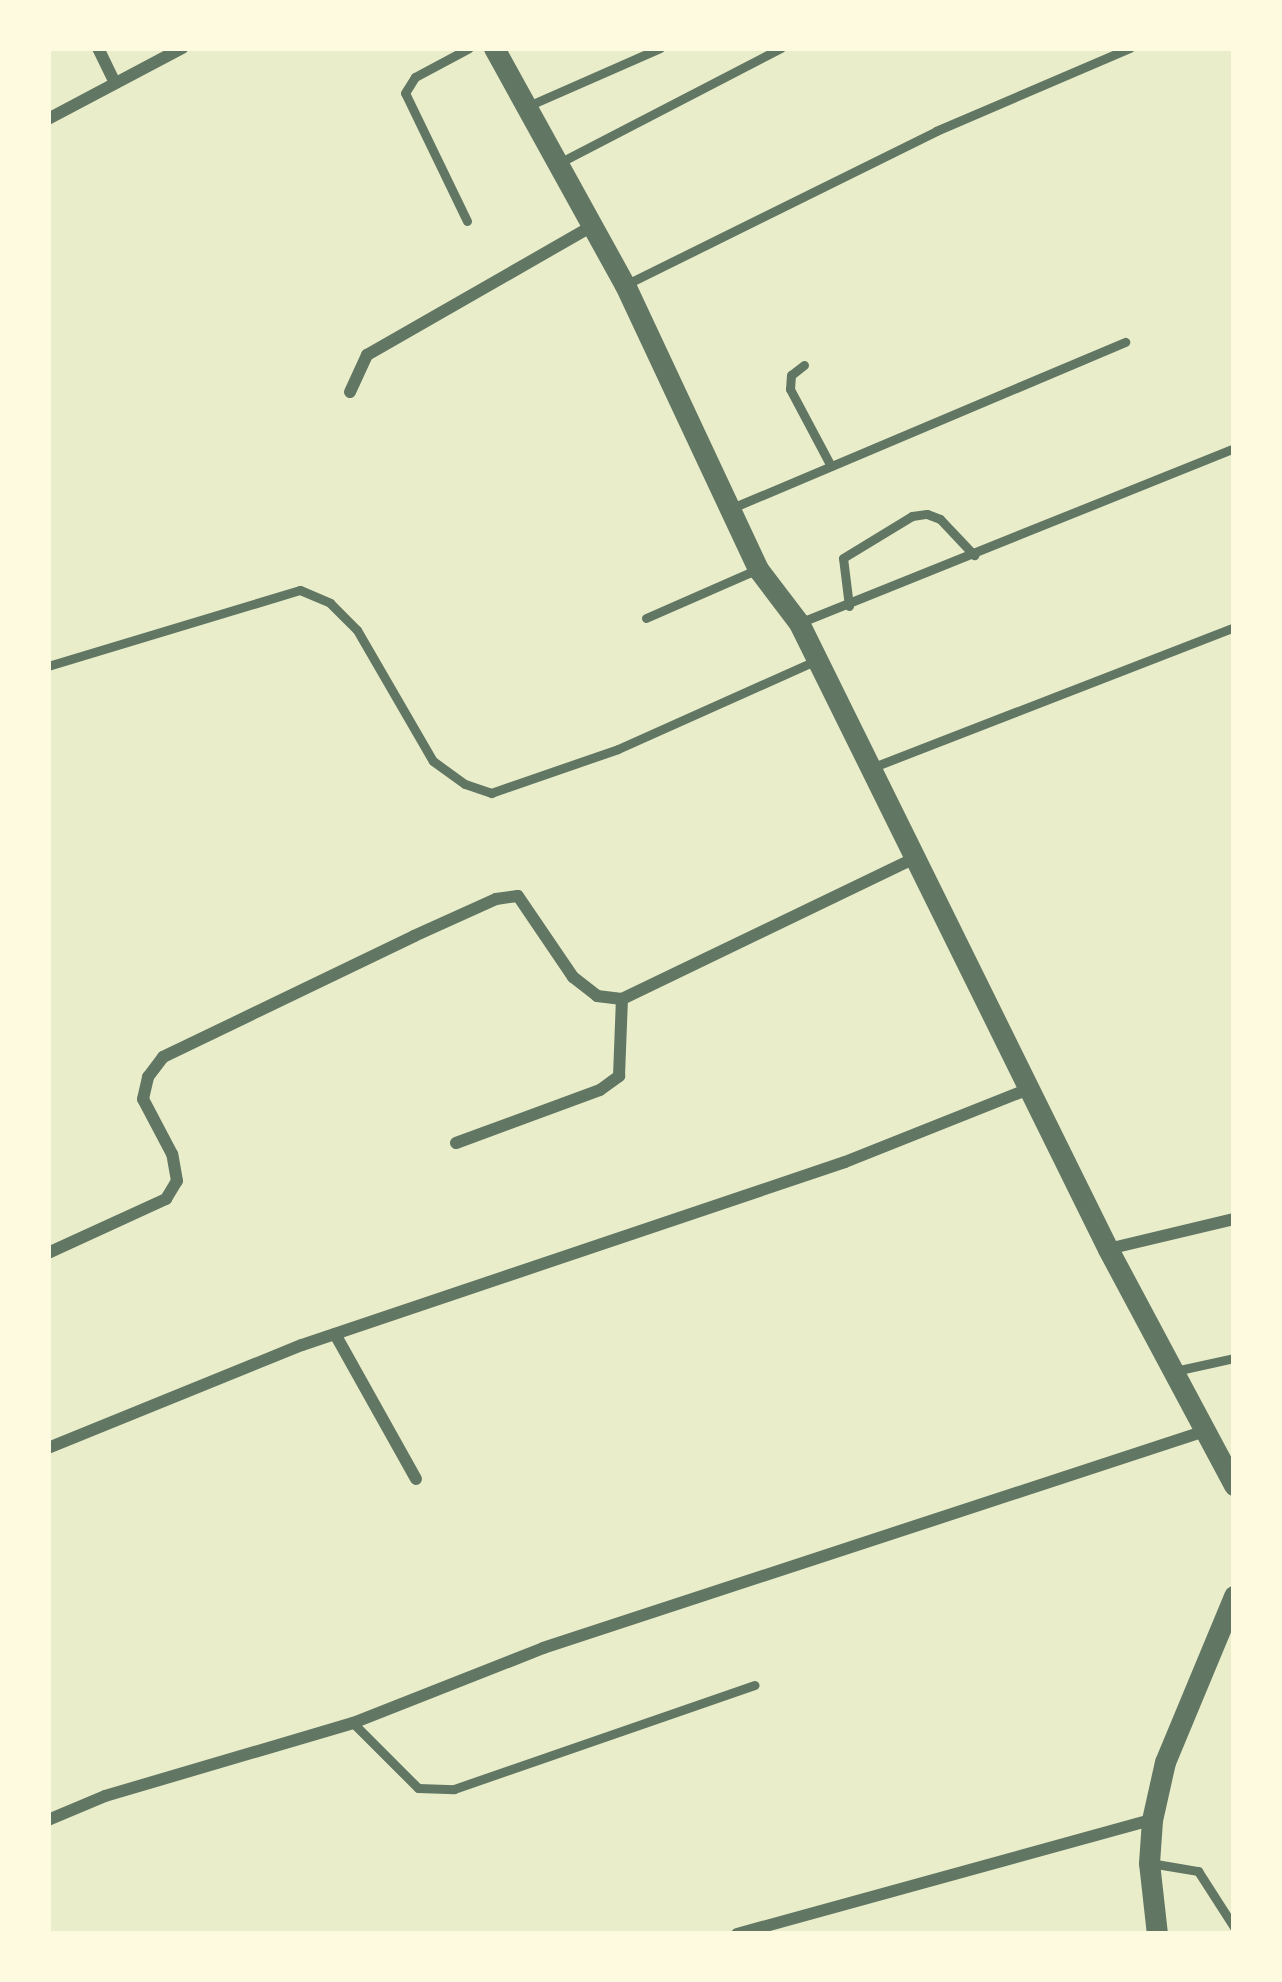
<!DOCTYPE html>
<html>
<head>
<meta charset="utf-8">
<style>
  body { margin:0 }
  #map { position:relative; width:1282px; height:1982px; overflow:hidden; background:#e9edc9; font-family:"DM Sans",sans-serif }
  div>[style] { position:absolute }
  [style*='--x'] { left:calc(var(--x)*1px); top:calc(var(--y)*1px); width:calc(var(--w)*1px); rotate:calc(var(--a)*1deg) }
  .service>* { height:9px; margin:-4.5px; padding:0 4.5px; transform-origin:4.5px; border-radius:4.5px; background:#617663 }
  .minor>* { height:12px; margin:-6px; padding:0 6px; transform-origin:6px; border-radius:6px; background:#617663 }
  .tertiary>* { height:21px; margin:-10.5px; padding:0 10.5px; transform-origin:10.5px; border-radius:10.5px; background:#617663 }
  span { translate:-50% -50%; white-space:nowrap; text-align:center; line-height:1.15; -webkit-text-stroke:10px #fefae0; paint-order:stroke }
  .frame { position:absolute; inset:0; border:51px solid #fefae0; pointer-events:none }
</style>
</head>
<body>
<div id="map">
  <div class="service">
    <i style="--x:528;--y:106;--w:144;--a:-23.7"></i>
    <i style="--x:557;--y:164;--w:252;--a:-27.4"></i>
    <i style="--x:467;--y:221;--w:142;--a:-115.8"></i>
    <i style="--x:405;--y:93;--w:19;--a:-58"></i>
    <i style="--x:415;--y:77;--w:61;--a:-28.2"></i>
    <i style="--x:625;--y:285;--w:347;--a:-26.3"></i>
    <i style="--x:936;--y:131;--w:211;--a:-23.2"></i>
    <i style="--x:804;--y:365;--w:16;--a:142"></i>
    <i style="--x:791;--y:375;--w:14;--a:94"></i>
    <i style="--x:790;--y:389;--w:87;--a:62"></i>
    <i style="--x:732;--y:508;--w:427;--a:-22.9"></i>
    <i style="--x:849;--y:606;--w:48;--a:-97.1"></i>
    <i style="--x:843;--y:558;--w:81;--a:-31.3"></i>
    <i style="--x:912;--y:516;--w:15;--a:-8"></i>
    <i style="--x:927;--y:514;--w:14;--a:21"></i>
    <i style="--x:940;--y:519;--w:50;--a:46.6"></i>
    <i style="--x:646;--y:618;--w:120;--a:-23.6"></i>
    <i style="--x:799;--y:623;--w:469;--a:-21.9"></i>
    <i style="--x:48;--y:666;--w:263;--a:-16.8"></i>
    <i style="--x:300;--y:590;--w:33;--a:23"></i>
    <i style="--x:330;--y:603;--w:38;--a:45"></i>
    <i style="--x:357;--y:630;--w:151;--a:59.9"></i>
    <i style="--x:433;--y:761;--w:39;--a:36"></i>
    <i style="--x:465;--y:784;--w:28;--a:19"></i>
    <i style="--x:491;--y:793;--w:134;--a:-19.1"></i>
    <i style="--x:618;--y:749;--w:218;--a:-24.1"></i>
    <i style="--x:871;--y:768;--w:389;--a:-21.2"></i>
    <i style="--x:1175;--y:1371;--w:60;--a:-12.4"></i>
    <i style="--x:353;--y:1723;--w:92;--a:45"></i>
    <i style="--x:418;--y:1788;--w:36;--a:2"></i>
    <i style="--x:454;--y:1789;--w:318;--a:-19.1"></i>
    <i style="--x:1150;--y:1863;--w:49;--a:9.5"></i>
    <i style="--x:1198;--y:1871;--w:67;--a:57.3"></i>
  </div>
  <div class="minor">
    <i style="--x:98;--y:48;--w:39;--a:64"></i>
    <i style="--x:48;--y:119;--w:152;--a:-27.9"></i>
    <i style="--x:350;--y:392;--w:41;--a:-65.3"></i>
    <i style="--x:367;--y:355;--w:259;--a:-29.8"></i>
    <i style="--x:456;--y:1143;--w:153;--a:-20.2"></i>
    <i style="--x:600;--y:1090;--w:24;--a:-36"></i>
    <i style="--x:619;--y:1076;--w:77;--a:-87.8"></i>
    <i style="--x:1108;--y:1249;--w:130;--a:-13.4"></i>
    <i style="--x:48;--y:1253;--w:130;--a:-24.6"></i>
    <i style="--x:166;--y:1199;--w:21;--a:-59"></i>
    <i style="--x:177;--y:1181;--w:27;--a:-100"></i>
    <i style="--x:172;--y:1154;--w:62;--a:-117.8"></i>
    <i style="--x:143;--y:1099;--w:23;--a:-77"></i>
    <i style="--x:148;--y:1077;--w:25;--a:-53"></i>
    <i style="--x:163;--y:1057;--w:279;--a:-25.7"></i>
    <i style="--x:414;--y:936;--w:90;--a:-24.3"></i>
    <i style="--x:496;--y:899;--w:22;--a:-8"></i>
    <i style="--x:518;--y:896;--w:98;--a:55.8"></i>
    <i style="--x:573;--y:977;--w:31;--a:38"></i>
    <i style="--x:597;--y:996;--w:25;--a:7"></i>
    <i style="--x:622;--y:999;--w:323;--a:-25.7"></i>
    <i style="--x:335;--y:1334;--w:166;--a:60.8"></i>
    <i style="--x:48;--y:1448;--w:274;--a:-22.1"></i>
    <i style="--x:302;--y:1345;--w:573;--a:-18.62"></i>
    <i style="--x:845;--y:1162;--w:197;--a:-21.7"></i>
    <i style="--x:48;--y:1820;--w:62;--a:-22.8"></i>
    <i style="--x:105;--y:1796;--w:259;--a:-16.4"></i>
    <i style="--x:353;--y:1723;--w:204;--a:-21.5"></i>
    <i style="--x:543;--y:1648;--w:697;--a:-18.15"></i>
    <i style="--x:737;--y:1934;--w:430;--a:-15.4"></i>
  </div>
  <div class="tertiary">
    <i style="--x:494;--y:48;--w:271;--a:61.1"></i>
    <i style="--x:625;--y:285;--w:314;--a:64.9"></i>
    <i style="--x:758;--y:569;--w:68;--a:52.8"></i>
    <i style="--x:799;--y:623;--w:698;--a:63.73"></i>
    <i style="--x:1108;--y:1249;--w:268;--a:61.9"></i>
    <i style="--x:1157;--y:1934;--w:71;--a:-96.4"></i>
    <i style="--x:1149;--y:1863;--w:43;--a:-86"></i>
    <i style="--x:1152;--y:1820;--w:59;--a:-77.4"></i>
    <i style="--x:1165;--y:1762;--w:180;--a:-67.4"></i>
  </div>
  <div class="frame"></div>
</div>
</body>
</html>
